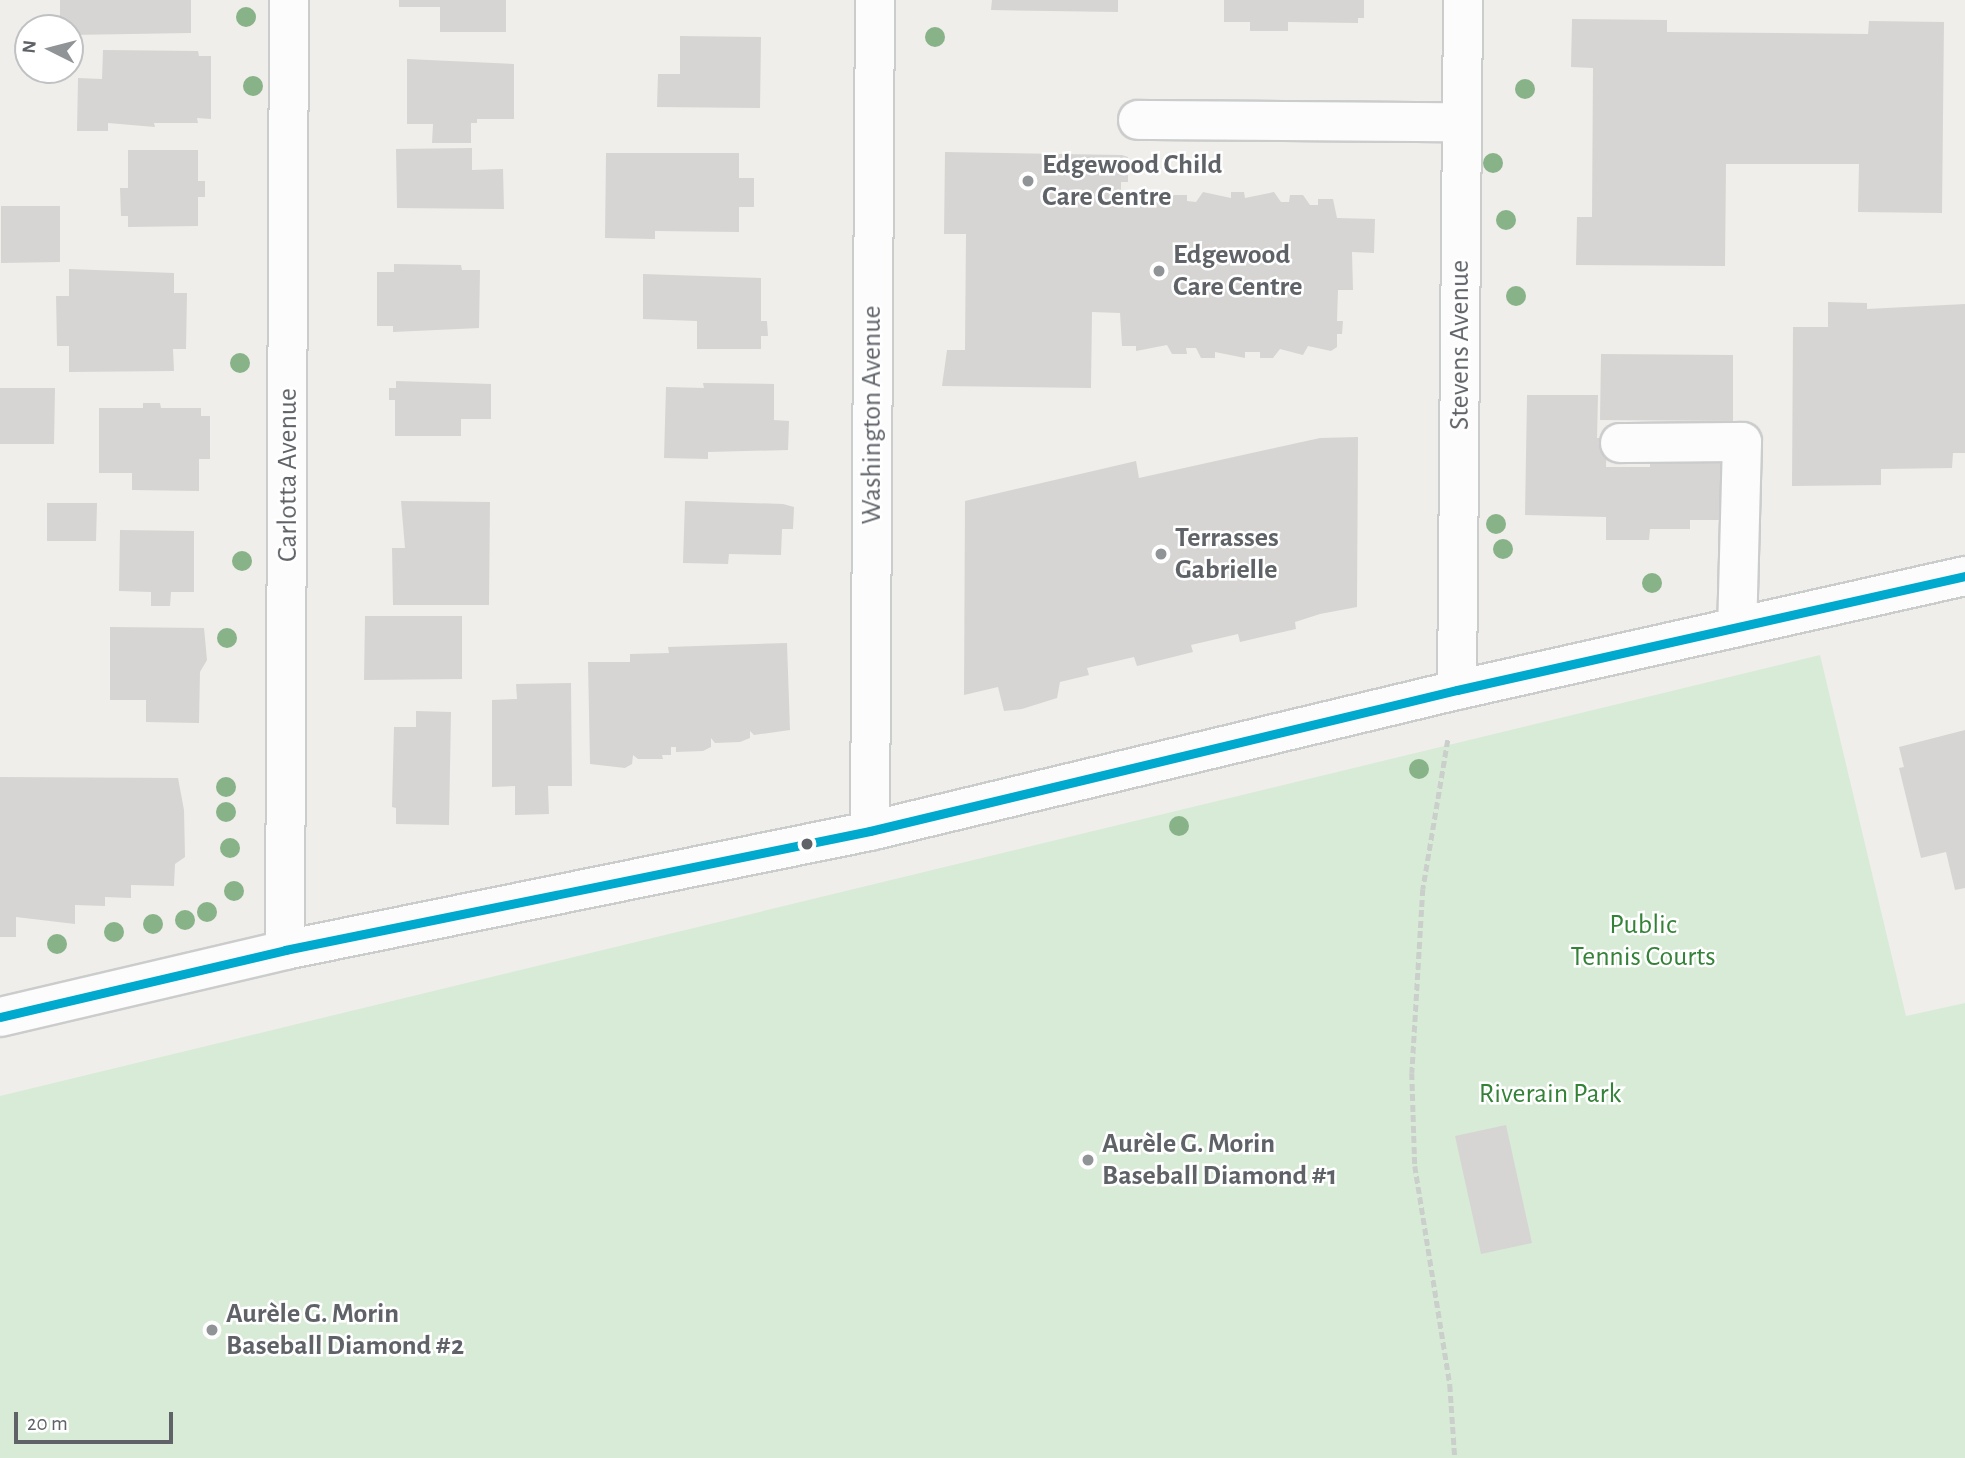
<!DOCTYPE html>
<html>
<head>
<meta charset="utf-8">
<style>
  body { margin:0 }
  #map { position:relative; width:1965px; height:1458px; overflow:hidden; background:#efeeea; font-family:"Alegreya Sans",sans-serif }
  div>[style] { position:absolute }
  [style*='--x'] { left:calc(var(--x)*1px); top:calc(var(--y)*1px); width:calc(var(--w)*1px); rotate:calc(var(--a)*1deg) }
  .green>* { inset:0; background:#d8ebd6 }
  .building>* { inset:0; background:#d6d5d3 }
  .path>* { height:4.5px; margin-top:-2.25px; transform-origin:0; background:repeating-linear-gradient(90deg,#cacfcc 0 7px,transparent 0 10.5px) }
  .roads { filter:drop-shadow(2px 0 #cbcccc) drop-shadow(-2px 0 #cbcccc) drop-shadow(0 2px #cbcccc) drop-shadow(0 -2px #cbcccc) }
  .minor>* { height:38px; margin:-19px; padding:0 19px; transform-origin:19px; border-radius:19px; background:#fdfcfc }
  .bus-1>* { height:9px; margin:-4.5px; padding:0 4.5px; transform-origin:4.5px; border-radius:4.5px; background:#00a9ce }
  .trees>* { width:20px; height:20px; margin:-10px; border-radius:50%; background:#88b388 }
  .dots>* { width:19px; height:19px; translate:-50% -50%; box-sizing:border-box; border:4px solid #fff; border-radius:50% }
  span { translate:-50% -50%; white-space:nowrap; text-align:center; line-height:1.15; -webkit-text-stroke:5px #fff; paint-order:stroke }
  .poi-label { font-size:28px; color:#5f6368; font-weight:700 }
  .left { translate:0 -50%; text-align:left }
  .street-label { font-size:28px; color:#5f6368 }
  .park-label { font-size:28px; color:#348238 }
  .north { position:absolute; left:14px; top:14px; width:70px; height:70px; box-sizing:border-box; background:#fff; border:2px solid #bfc1c3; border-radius:50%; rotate:276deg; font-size:19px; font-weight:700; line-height:28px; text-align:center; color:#5f6368 }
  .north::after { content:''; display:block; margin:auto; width:24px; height:32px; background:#919496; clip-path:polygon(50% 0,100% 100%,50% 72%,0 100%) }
  .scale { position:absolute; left:14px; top:1412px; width:159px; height:32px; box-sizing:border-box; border:4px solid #5f6368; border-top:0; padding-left:9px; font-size:21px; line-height:24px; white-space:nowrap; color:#5f6368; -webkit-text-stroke:5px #fff; paint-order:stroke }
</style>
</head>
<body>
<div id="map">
  <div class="green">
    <i style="clip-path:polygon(1820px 655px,1906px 1016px,1965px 1003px,1965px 1458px,0 1458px,0 1096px)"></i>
  </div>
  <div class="building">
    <i style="clip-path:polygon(60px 0,191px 0,191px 33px,70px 35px,70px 28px,60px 28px)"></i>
    <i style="clip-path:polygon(399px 0,506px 0,506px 32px,440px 32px,440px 7px,399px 7px)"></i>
    <i style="clip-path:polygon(992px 0,1118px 0,1118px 12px,991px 10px)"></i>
    <i style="clip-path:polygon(1224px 0,1364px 0,1364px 18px,1358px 18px,1358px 23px,1288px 22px,1288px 31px,1250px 31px,1250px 22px,1224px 22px)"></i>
    <i style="clip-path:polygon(1572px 19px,1667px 20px,1667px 32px,1868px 34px,1869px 21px,1944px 22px,1942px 213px,1858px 212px,1859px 164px,1726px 164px,1725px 266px,1576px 265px,1577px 217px,1592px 217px,1593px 68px,1571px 67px)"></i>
    <i style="clip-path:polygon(680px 36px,761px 37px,760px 108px,657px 107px,658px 74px,680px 74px)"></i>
    <i style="clip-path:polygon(103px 50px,198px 51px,199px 56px,211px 56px,211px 119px,197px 118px,198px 123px,154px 123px,155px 127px,108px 123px,108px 131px,77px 131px,78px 78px,102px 79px)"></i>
    <i style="clip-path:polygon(407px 59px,514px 64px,514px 119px,477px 119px,477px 123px,471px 123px,471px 143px,432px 143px,433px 124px,407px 124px)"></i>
    <i style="clip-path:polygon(472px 148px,472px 170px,503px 169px,504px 209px,397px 208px,396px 149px)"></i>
    <i style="clip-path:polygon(128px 150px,198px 150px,198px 181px,205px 181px,205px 197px,198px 197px,198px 226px,128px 227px,128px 216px,121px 216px,120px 188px,128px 188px)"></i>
    <i style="clip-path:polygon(945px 152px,1122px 155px,1128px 157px,1128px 182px,1121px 182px,1121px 204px,1137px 204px,1137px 198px,1167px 204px,1174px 195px,1187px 195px,1187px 201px,1196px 202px,1203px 192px,1231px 198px,1231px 192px,1244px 192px,1245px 198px,1274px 192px,1281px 202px,1289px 202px,1290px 195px,1303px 195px,1310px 205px,1318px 205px,1318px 199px,1333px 199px,1337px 218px,1375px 219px,1374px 253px,1352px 252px,1353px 290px,1338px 290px,1337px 321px,1343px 321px,1342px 334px,1337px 334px,1337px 347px,1331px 351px,1308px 346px,1303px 355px,1280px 349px,1273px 358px,1260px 358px,1260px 352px,1245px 352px,1245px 358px,1215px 352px,1215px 358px,1201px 358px,1196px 348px,1186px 348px,1187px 354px,1172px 354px,1167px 345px,1136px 351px,1136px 346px,1122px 346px,1120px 313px,1092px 312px,1091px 388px,942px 386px,947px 350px,965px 350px,966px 234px,944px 234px)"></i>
    <i style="clip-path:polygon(606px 153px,739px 153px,739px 178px,754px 178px,754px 207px,739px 207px,739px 232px,655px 231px,655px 239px,605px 238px)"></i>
    <i style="clip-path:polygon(1px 206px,60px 206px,60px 262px,1px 263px)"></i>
    <i style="clip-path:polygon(394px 264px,461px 265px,462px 270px,480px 270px,479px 328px,393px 332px,393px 326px,377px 326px,377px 272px,394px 272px)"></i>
    <i style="clip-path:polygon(69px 269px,174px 273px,174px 293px,187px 293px,186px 349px,173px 349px,174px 371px,69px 372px,69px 346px,57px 346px,56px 296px,69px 296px)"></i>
    <i style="clip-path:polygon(643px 274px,761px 278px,761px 321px,767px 321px,768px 336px,761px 336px,761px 349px,697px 349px,697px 321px,643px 319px)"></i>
    <i style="clip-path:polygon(1828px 302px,1867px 303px,1867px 309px,1965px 304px,1965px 453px,1953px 453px,1952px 468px,1881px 469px,1881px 485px,1792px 486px,1793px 327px,1828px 327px)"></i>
    <i style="clip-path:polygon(1601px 354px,1733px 355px,1733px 421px,1600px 420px)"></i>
    <i style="clip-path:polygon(396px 381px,491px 384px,491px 419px,461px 419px,461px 436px,395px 436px,395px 400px,389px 400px,389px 388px,396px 388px)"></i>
    <i style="clip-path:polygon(703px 383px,774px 384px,774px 420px,789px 421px,788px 450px,708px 452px,708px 459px,664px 458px,666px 387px,704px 388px)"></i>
    <i style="clip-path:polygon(0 388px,55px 388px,54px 444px,0 444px)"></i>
    <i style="clip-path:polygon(1527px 395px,1598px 395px,1597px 438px,1607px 438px,1606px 467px,1650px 467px,1650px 461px,1731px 462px,1730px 520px,1690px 520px,1690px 529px,1650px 529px,1649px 540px,1606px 540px,1606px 517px,1525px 515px)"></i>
    <i style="clip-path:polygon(143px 403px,160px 403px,161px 408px,201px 408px,201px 416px,210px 416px,210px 459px,199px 459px,199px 491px,132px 490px,132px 473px,99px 473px,99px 408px,143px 408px)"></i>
    <i style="clip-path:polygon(1358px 437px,1357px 607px,1320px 614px,1295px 622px,1296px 629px,1240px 642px,1238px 634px,1191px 645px,1193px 652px,1137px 666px,1134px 657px,1087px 668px,1089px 675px,1060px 682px,1057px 698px,1022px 709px,1004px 711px,998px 687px,964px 695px,965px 501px,1136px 461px,1139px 478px,1320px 438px)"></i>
    <i style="clip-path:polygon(401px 501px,490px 502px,489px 605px,393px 605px,392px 548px,405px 548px)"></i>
    <i style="clip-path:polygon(685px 501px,783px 504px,794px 507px,793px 529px,782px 529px,781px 555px,729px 554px,728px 564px,683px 563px)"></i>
    <i style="clip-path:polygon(47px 503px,97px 503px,96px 541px,47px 541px)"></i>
    <i style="clip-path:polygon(120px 530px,194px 531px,194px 592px,171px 592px,170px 606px,151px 606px,151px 592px,119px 591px)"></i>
    <i style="clip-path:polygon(365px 616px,462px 616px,462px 679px,364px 680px)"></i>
    <i style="clip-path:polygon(110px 627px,204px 628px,207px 660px,200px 672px,199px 723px,146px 722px,146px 700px,110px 700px)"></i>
    <i style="clip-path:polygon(787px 643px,790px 730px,754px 735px,750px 731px,750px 738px,740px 742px,715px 743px,711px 738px,711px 747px,703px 751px,676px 752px,676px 747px,671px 747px,671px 755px,662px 755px,663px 759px,638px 759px,633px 755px,632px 764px,625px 768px,590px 764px,588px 662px,630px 662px,630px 654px,669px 653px,668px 647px)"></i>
    <i style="clip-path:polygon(571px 683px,572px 786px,548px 786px,549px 814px,515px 815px,515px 786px,492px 787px,492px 700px,517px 699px,516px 684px)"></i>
    <i style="clip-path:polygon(416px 711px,451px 712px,449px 825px,396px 824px,396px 808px,392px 807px,394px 727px,416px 727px)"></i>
    <i style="clip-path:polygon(1965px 730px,1965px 888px,1955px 890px,1946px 852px,1921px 858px,1899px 768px,1904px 767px,1899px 747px)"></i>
    <i style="clip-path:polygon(0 777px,178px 778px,184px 810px,185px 857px,175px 864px,174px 886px,131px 885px,131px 898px,105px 897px,105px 906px,75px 905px,75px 924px,16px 917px,16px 937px,0 937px)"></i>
    <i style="clip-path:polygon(1506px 1125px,1532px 1243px,1481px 1254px,1455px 1136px)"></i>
  </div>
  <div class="path">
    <i style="--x:1448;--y:740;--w:151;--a:99.5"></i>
    <i style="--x:1423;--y:889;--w:184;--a:93.4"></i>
    <i style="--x:1412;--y:1073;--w:93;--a:88.2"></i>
    <i style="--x:1415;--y:1166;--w:222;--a:80.9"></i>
    <i style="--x:1450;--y:1385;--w:73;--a:86.1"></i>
  </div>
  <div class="roads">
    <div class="minor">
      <i style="--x:1138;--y:120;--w:324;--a:0.4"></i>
      <i style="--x:1620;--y:443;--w:122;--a:-0.5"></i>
      <i style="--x:1742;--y:442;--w:185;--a:91.5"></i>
      <i style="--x:1457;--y:690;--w:690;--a:-89.5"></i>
      <i style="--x:870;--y:831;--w:831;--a:-89.66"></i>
      <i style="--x:285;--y:950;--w:950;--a:-89.76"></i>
      <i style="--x:0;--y:1017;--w:293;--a:-13.2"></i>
      <i style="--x:285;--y:950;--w:597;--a:-11.5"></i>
      <i style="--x:870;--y:831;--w:604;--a:-13.51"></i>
      <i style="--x:1457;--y:690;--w:521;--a:-12.65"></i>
    </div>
  </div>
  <div class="bus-1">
    <i style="--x:0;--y:1017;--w:293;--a:-13.2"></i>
    <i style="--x:285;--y:950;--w:597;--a:-11.5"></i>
    <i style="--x:870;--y:831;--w:604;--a:-13.51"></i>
    <i style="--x:1457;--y:690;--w:521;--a:-12.65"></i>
  </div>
  <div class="trees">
    <i style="left:246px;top:17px"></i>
    <i style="left:935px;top:37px"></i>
    <i style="left:253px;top:86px"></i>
    <i style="left:1525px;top:89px"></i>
    <i style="left:1493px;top:163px"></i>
    <i style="left:1506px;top:220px"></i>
    <i style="left:1516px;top:296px"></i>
    <i style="left:240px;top:363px"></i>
    <i style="left:1496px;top:524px"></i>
    <i style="left:1503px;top:549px"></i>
    <i style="left:242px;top:561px"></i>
    <i style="left:1652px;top:583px"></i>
    <i style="left:227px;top:638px"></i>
    <i style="left:1419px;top:769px"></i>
    <i style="left:226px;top:787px"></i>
    <i style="left:226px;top:812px"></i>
    <i style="left:1179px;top:826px"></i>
    <i style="left:230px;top:848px"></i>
    <i style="left:234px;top:891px"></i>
    <i style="left:207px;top:912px"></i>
    <i style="left:185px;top:920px"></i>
    <i style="left:153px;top:924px"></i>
    <i style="left:114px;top:932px"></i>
    <i style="left:57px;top:944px"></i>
  </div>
  <div class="dots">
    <i style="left:1028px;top:181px;background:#919496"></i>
    <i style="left:1159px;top:271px;background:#919496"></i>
    <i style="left:1161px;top:554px;background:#919496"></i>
    <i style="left:807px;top:844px;background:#5f6368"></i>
    <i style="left:1088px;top:1160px;background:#919496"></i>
    <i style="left:212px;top:1330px;background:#919496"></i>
  </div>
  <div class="poi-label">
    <span class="left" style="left:1042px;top:181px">Edgewood Child<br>Care Centre</span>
    <span class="left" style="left:1173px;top:271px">Edgewood<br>Care Centre</span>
    <span class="left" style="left:1175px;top:554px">Terrasses<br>Gabrielle</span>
    <span class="left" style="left:1102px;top:1160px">Aurèle G. Morin<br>Baseball Diamond #1</span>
    <span class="left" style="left:226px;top:1330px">Aurèle G. Morin<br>Baseball Diamond #2</span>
  </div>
  <div class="street-label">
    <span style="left:1460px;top:345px;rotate:-90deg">Stevens Avenue</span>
    <span style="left:872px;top:415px;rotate:-90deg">Washington Avenue</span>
    <span style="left:288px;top:475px;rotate:-90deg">Carlotta Avenue</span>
  </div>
  <div class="park-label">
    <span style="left:1643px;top:941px">Public<br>Tennis Courts</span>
    <span style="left:1550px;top:1094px">Riverain Park</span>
  </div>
  <div class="north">N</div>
  <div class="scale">20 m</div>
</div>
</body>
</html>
